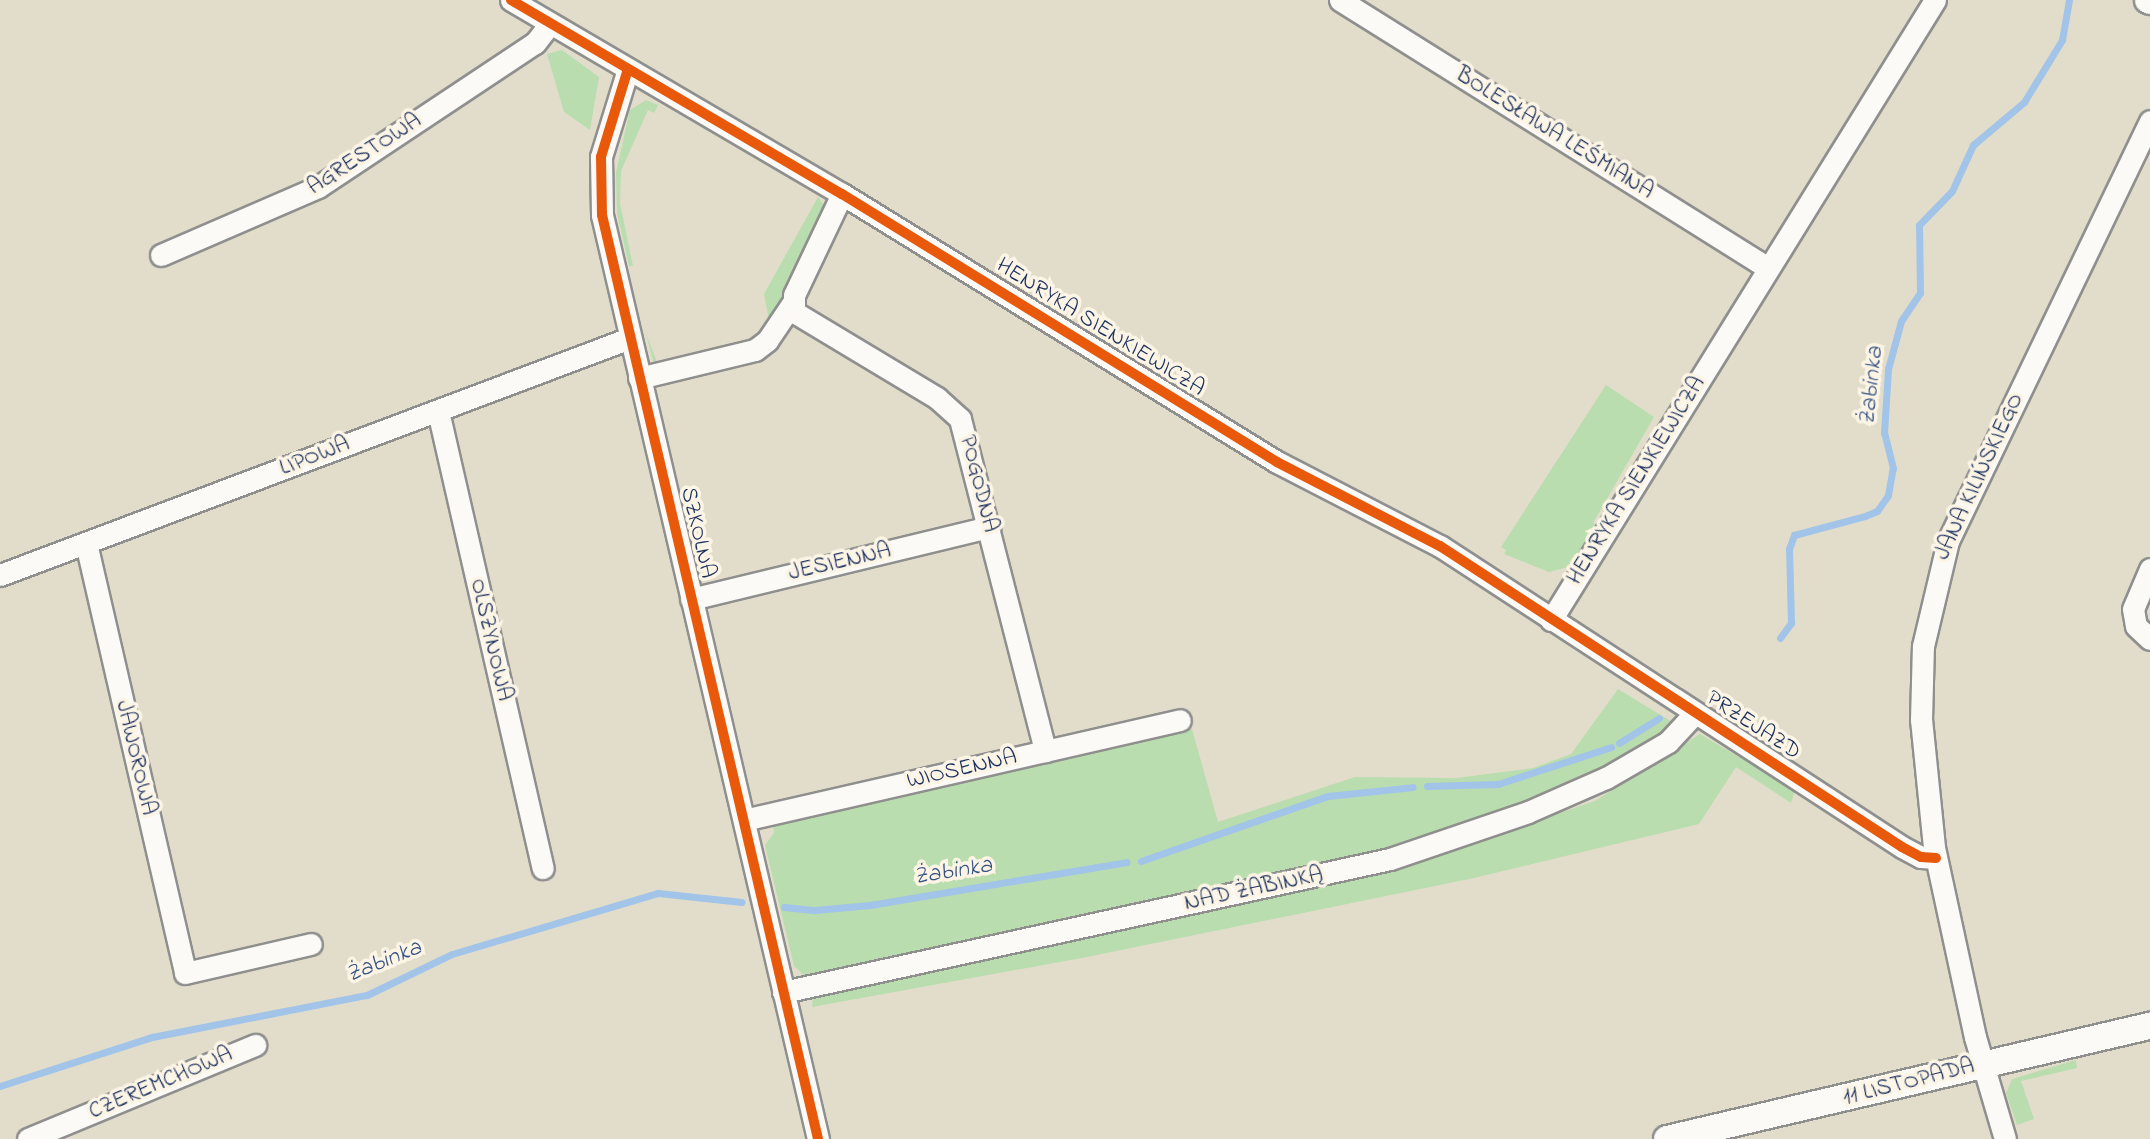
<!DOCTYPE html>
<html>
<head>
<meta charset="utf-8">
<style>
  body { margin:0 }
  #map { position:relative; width:2150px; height:1139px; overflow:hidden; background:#e2ddcb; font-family:"Indie Flower",sans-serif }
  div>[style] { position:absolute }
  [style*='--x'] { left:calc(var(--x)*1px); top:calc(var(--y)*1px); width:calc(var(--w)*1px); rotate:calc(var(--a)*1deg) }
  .green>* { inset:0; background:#b9ddae }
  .stream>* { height:7px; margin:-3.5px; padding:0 3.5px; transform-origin:3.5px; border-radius:3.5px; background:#a1c4e8 }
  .roads { filter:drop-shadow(2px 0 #8f8f8e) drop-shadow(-2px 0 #8f8f8e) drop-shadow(0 2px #8f8f8e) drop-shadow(0 -2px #8f8f8e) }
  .minor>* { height:21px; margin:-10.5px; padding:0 10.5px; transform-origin:10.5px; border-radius:10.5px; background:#fbfaf7 }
  .tertiary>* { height:26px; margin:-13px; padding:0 13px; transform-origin:13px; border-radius:13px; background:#fbfaf7 }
  .cycleway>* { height:10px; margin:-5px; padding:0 5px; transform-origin:5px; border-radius:5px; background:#e8590c }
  span { translate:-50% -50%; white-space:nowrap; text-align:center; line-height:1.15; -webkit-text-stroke:7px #fcf5e5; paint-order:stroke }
  .street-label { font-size:23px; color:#1b2f5e }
  .water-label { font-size:24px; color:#365284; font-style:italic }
</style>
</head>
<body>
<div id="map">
  <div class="green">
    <i style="clip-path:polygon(562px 50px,599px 77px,590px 130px,564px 112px,547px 54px)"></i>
    <i style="clip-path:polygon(646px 100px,658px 105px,654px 113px,648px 110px,621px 171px,620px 203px,633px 266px,629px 266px,617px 213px,616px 172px,630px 110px)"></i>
    <i style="clip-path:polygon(818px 197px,824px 205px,823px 217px,786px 300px,764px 336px,749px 346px,661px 366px,654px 365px,646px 333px,658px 365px,746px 344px,770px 325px,764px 294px)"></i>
    <i style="clip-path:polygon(1606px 385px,1654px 417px,1593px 523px,1598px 526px,1576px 565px,1549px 572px,1504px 554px,1506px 550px,1501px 547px)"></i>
    <i style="clip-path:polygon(1618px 689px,1672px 722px,1671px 727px,1611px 765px,1552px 793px,1402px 848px,808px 979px,794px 966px,765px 845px,774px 833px,773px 825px,1192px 729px,1218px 822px,1355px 777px,1456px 778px,1533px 768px,1571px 754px)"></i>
    <i style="clip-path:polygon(1700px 734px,1795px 790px,1791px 803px,1736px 767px,1699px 824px,1474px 878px,1082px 958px,812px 1007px,813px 996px,1398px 867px,1595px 801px)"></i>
    <i style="clip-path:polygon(2076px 1060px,2077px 1068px,2021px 1081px,2034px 1119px,2017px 1125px,2006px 1093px,2012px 1079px)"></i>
  </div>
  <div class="stream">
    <i style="--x:1780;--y:638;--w:19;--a:-54"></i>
    <i style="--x:1791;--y:623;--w:74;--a:-91.5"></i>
    <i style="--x:1789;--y:549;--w:15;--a:-70"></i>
    <i style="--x:1794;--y:535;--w:73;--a:-15"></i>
    <i style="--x:1865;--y:516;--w:13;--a:-23"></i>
    <i style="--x:1877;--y:511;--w:19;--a:-55"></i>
    <i style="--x:1888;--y:495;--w:27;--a:-80"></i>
    <i style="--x:1893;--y:468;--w:36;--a:-104"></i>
    <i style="--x:1884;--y:433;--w:64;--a:-86.4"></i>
    <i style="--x:1888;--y:369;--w:50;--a:-74.8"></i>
    <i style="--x:1901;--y:321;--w:34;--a:-56"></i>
    <i style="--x:1920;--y:293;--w:68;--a:-90.8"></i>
    <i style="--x:1919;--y:225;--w:47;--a:-45.9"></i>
    <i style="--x:1952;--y:191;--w:51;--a:-65.5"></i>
    <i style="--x:1973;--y:145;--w:67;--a:-40.1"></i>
    <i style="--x:2024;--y:102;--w:73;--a:-58.5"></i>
    <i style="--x:2062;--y:40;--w:41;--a:-80.1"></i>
    <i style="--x:1619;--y:743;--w:47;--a:-32"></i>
    <i style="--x:1427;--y:786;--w:71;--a:-1.6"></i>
    <i style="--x:1498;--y:784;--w:119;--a:-18.1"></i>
    <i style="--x:1141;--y:861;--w:198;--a:-19.2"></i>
    <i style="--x:1328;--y:796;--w:85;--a:-6"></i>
    <i style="--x:784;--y:907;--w:31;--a:6"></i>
    <i style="--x:815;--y:910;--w:55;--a:-5.2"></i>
    <i style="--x:870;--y:905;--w:260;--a:-9.5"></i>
    <i style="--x:0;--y:1086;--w:160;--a:-17.9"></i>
    <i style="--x:152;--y:1037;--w:219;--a:-11.1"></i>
    <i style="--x:367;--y:995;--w:94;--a:-25.8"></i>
    <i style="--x:452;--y:954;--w:215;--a:-16.5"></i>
    <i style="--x:658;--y:893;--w:84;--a:6.1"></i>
  </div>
  <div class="roads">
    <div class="minor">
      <i style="--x:511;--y:0;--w:384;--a:30.4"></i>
      <i style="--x:842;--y:194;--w:511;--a:31.64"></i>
      <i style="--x:1277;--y:462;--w:183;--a:27.3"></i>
      <i style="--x:1440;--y:546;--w:551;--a:33.08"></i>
      <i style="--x:1902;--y:847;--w:21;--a:28"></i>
      <i style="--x:1921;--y:857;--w:15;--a:4"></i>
      <i style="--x:1340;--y:0;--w:505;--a:32.05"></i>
      <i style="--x:628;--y:69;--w:92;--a:107.1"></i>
      <i style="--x:601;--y:157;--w:58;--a:89"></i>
      <i style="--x:602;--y:215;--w:949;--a:76.84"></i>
      <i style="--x:842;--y:194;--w:112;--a:115.4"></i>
      <i style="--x:794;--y:295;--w:17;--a:90"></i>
      <i style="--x:794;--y:312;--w:167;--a:31"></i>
      <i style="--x:937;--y:398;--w:31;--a:42"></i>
      <i style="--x:960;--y:419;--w:343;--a:75.6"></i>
      <i style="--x:161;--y:255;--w:171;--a:-23.4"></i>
      <i style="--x:318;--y:187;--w:260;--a:-33.6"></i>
      <i style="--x:535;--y:43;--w:24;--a:-52"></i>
      <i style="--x:639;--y:378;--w:119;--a:-13.6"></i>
      <i style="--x:755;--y:350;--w:15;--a:-37"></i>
      <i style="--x:767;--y:341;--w:45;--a:-56"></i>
      <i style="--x:438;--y:411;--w:469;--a:77.1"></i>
      <i style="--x:86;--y:543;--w:441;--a:77"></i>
      <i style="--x:185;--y:973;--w:129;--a:-13"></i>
      <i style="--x:2150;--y:569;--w:43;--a:113"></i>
      <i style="--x:2133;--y:609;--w:17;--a:80"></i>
      <i style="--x:2136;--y:626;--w:19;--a:43"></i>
      <i style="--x:0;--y:575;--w:673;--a:-20.62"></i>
      <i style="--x:691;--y:599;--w:307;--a:-13.6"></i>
      <i style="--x:1551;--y:620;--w:729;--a:-58.23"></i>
      <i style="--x:744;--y:820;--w:447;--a:-12.9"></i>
      <i style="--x:783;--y:992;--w:621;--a:-12.36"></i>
      <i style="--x:1390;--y:859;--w:146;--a:-18.8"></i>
      <i style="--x:1528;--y:812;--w:85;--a:-23.6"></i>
      <i style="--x:1606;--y:778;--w:72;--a:-30.1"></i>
      <i style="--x:1668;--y:742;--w:40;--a:-47"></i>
      <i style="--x:28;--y:1139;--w:246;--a:-22.5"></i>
      <i style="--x:2005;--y:1139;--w:106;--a:-106.4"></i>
      <i style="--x:1975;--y:1037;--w:194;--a:-102.2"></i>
      <i style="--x:1934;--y:847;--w:128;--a:-95.8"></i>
      <i style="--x:1921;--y:720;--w:74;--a:-88.5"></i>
      <i style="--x:1923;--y:646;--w:108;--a:-76.6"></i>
      <i style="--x:1948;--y:541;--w:466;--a:-64.3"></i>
    </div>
    <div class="tertiary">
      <i style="--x:2148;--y:0;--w:2;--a:27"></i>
      <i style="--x:1667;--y:1139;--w:496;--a:-13.2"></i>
    </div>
  </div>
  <div class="cycleway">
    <i style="--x:511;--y:0;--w:384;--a:30.4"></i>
    <i style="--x:842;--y:194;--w:511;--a:31.64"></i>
    <i style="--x:1277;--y:462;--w:183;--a:27.3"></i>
    <i style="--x:1440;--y:546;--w:551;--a:33.08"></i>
    <i style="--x:1902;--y:847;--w:21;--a:28"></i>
    <i style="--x:1921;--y:857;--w:15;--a:4"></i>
    <i style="--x:628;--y:69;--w:92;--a:107.1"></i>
    <i style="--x:601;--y:157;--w:58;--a:89"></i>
    <i style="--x:602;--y:215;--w:949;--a:76.84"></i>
  </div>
  <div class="street-label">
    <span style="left:1554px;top:134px;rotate:32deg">BOLESŁAWA LEŚMIANA</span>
    <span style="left:365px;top:155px;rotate:-33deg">AGRESTOWA</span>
    <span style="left:1100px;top:328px;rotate:32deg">HENRYKA SIENKIEWICZA</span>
    <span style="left:315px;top:457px;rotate:-21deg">LIPOWA</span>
    <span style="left:1980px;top:477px;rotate:-65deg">JANA KILIŃSKIEGO</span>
    <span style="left:1637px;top:481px;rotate:-58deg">HENRYKA SIENKIEWICZA</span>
    <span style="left:978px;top:484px;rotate:76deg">POGODNA</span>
    <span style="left:697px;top:533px;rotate:77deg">SZKOLNA</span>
    <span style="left:840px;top:563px;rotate:-13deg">JESIENNA</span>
    <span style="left:490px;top:640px;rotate:77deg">OLSZYNOWA</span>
    <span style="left:1753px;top:726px;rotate:33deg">PRZEJAZD</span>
    <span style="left:135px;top:758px;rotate:77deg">JAWOROWA</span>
    <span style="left:962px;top:770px;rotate:-13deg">WIOSENNA</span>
    <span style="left:1254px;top:890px;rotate:-12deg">NAD ŻABINKĄ</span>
    <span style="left:1909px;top:1083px;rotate:-14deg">11 LISTOPADA</span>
    <span style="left:161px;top:1084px;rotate:-23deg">CZEREMCHOWA</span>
  </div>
  <div class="water-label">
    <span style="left:1872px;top:386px;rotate:-84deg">Żabinka</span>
    <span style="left:953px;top:872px;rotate:-9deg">Żabinka</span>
    <span style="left:384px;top:962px;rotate:-22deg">Żabinka</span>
  </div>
</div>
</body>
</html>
